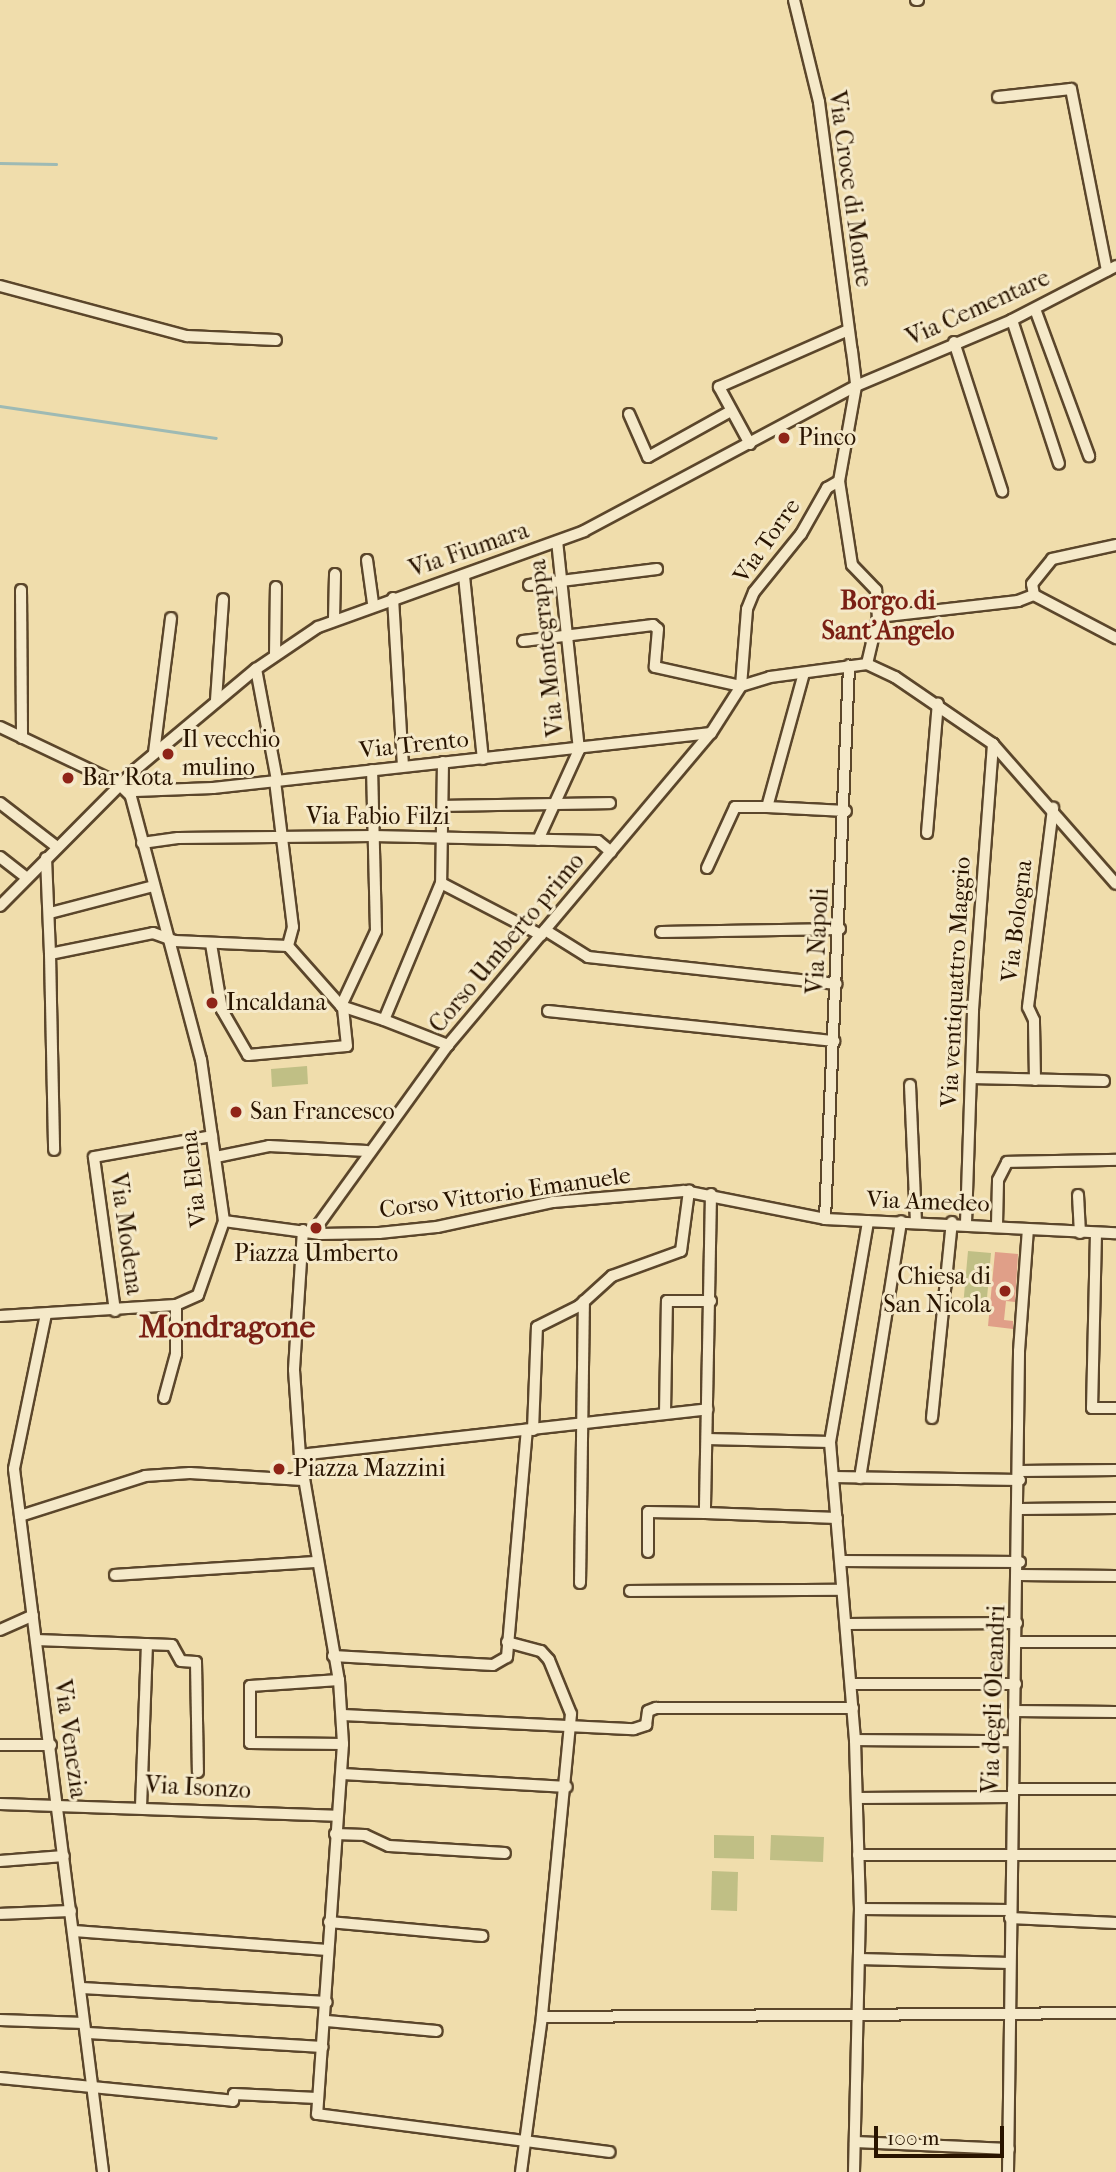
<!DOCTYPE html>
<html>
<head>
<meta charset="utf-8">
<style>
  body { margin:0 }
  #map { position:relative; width:1116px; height:2172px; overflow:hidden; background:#f0ddac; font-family:"IM FELL French Canon",serif }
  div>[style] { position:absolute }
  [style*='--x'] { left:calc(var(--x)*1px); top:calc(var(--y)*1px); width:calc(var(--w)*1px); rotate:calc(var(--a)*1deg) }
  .green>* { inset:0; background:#c0bf85 }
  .stream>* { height:2.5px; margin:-1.25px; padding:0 1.25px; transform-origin:1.25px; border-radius:1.25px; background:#9ebab4 }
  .building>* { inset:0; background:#e09f88 }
  .roads { filter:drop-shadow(2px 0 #5b462b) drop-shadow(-2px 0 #5b462b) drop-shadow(0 2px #5b462b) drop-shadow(0 -2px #5b462b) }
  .minor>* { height:10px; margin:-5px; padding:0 5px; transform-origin:5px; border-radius:5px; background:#f5e9c9 }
  .dots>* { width:19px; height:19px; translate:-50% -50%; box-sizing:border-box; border:4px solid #f5e9c9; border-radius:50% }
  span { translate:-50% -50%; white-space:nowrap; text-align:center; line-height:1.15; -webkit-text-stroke:6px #f5e9c9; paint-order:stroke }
  .street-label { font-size:24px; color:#291400 }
  .poi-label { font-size:24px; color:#291400 }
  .left { translate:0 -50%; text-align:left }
  .right { translate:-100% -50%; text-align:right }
  .neighbourhood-label { font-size:26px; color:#7a1f14; font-weight:700 }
  .district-label { font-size:32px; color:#7a1f14; font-weight:700 }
  .scale { position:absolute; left:874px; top:2126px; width:130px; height:32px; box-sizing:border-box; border:4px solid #291400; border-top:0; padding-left:9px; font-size:21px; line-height:24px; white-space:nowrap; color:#291400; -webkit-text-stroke:5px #f5e9c9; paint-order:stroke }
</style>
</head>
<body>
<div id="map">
  <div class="green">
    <i style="clip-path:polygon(307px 1066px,308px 1084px,272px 1087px,271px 1069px)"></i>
    <i style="clip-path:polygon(968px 1251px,991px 1253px,986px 1309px,963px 1307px)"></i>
    <i style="clip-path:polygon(714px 1835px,754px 1836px,754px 1859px,714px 1858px)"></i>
    <i style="clip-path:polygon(771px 1835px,824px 1837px,823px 1862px,770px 1860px)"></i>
    <i style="clip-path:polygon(712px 1871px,738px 1872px,737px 1911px,711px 1910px)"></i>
  </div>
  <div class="stream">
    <i style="--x:0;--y:163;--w:56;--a:1"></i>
    <i style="--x:0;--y:406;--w:218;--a:8.4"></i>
  </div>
  <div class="building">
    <i style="clip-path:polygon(995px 1252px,1018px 1254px,1015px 1302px,1006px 1301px,1004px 1320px,1013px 1321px,1013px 1329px,988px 1326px)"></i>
  </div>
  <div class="roads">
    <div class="minor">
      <i style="--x:794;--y:0;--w:105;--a:76.2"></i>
      <i style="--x:819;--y:102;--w:251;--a:82.5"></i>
      <i style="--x:852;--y:351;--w:35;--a:83"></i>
      <i style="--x:856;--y:386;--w:97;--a:100.1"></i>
      <i style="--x:839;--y:481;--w:85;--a:81.2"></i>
      <i style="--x:852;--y:565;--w:35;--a:46"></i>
      <i style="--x:876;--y:590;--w:27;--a:86"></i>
      <i style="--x:878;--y:617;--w:48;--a:103.2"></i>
      <i style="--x:916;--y:0;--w:2;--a:0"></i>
      <i style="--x:998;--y:97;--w:73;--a:-6.3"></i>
      <i style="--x:1071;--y:89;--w:185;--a:78.8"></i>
      <i style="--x:0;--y:286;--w:194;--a:15"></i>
      <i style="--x:187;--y:336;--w:89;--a:2.6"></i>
      <i style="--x:1035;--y:309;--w:157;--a:69.8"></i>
      <i style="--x:1012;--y:320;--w:151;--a:71.9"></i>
      <i style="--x:954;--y:342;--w:157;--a:72.1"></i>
      <i style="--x:629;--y:414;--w:47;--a:66.2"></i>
      <i style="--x:648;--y:457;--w:95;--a:-29"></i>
      <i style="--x:750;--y:444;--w:65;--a:-118.5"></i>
      <i style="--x:719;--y:387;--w:141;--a:-23.8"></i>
      <i style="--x:367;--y:560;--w:43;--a:82.1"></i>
      <i style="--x:464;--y:576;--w:184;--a:84.1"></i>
      <i style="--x:529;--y:585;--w:129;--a:-7.1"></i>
      <i style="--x:21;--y:590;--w:148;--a:89.6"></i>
      <i style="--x:1034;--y:595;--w:93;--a:27.7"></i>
      <i style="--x:393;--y:598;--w:168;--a:86.6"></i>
      <i style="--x:878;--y:617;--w:141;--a:-6.5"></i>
      <i style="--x:1018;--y:601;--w:17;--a:-21"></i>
      <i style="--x:1034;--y:595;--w:11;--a:-100"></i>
      <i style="--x:1032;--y:584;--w:32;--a:-51"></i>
      <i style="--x:1052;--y:559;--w:66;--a:-12.3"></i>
      <i style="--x:334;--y:619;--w:45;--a:-88.7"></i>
      <i style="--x:523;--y:641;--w:131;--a:-7"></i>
      <i style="--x:653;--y:625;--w:6;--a:39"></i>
      <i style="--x:658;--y:629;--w:38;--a:95"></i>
      <i style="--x:655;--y:667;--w:88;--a:12.5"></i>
      <i style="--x:275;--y:655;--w:68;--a:-89.2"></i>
      <i style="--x:256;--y:669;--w:113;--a:79.3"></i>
      <i style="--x:804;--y:673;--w:139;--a:105.4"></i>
      <i style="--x:767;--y:807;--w:79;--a:2.9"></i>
      <i style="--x:741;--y:686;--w:30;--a:-17"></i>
      <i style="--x:770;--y:677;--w:98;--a:-7.6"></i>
      <i style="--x:867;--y:664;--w:31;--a:25"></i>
      <i style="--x:895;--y:677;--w:119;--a:34.4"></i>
      <i style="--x:993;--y:744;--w:186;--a:48.7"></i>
      <i style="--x:741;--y:686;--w:77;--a:-85.5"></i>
      <i style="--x:747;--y:609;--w:18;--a:-68"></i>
      <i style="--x:754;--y:592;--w:75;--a:-51"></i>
      <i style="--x:801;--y:534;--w:53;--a:-60.5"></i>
      <i style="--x:827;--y:488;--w:14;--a:-30"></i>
      <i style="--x:216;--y:700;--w:101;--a:-86"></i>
      <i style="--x:0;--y:727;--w:149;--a:25.4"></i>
      <i style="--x:135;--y:791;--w:78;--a:-2.2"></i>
      <i style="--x:213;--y:788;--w:501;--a:-6.3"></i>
      <i style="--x:154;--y:753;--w:136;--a:-82.8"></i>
      <i style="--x:443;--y:762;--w:121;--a:90.9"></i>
      <i style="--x:441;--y:883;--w:148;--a:112.6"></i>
      <i style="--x:384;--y:1020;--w:69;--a:21.3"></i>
      <i style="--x:275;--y:781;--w:147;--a:83"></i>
      <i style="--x:293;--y:927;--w:20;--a:105"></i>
      <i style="--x:0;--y:803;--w:72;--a:37.7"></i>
      <i style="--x:444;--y:806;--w:166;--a:-1"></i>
      <i style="--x:927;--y:833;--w:130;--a:-85.2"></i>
      <i style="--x:538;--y:840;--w:99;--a:-65.5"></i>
      <i style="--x:579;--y:750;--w:209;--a:-96"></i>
      <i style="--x:142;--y:843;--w:36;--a:-8"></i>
      <i style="--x:178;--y:838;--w:195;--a:-0.6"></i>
      <i style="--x:373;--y:836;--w:225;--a:1.3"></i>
      <i style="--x:598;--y:841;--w:17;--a:40"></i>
      <i style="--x:0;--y:857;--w:34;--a:38"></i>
      <i style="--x:46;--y:858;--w:96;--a:87.6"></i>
      <i style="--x:50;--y:954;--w:105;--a:-11.5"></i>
      <i style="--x:153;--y:933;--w:23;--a:20"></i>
      <i style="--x:175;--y:941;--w:113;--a:2.5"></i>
      <i style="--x:288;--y:946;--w:80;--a:48.5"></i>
      <i style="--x:341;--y:1006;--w:45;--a:18"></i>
      <i style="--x:707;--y:868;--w:67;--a:-65.3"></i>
      <i style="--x:735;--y:807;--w:32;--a:0"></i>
      <i style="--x:441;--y:883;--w:113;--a:27.5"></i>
      <i style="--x:0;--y:906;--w:192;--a:-45.2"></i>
      <i style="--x:135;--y:770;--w:158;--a:-39.9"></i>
      <i style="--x:256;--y:669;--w:75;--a:-34.1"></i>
      <i style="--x:318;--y:627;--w:283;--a:-19.8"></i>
      <i style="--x:584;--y:531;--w:308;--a:-28.1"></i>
      <i style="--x:856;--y:386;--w:169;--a:-22.9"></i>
      <i style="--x:1012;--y:320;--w:117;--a:-27.4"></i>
      <i style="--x:50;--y:913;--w:107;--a:-14.6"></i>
      <i style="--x:545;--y:930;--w:51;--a:32.1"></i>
      <i style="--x:588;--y:957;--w:250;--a:6.2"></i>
      <i style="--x:661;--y:932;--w:179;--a:-1"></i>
      <i style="--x:211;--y:944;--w:67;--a:80.5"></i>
      <i style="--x:222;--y:1010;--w:52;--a:60"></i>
      <i style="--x:248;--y:1055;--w:99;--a:-5.2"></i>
      <i style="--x:347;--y:1046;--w:39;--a:-96"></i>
      <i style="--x:50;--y:954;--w:196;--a:88.8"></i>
      <i style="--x:341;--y:1006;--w:83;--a:-65"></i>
      <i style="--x:376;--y:931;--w:161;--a:-91.4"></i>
      <i style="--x:548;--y:1011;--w:288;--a:6"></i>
      <i style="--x:971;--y:1078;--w:133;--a:1.3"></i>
      <i style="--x:1035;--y:1080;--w:60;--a:-91"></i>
      <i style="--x:1034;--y:1020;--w:14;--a:-115"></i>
      <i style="--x:1028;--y:1007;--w:201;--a:-82.8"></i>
      <i style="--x:910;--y:1085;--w:136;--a:87.5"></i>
      <i style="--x:216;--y:1157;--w:54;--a:-11.7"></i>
      <i style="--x:269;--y:1146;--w:98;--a:2.9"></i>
      <i style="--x:711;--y:1194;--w:319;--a:91.1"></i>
      <i style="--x:705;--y:1513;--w:132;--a:2.2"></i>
      <i style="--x:1078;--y:1195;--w:38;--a:87"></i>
      <i style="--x:825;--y:1219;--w:554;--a:-87.51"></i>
      <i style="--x:224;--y:1221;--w:97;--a:7.7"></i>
      <i style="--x:320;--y:1234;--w:59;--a:-1"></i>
      <i style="--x:379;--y:1233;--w:58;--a:-5.9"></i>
      <i style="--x:437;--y:1227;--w:119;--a:-12.2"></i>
      <i style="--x:553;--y:1202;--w:131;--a:-4.8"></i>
      <i style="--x:684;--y:1191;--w:144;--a:11.2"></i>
      <i style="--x:825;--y:1219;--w:291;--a:2.8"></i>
      <i style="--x:966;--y:1223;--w:213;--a:-88.1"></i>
      <i style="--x:973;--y:1010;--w:267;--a:-85.7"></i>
      <i style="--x:997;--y:1225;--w:45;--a:-88.7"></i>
      <i style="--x:998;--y:1180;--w:20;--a:-63"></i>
      <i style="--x:1007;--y:1162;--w:109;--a:-1.1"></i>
      <i style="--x:303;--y:1230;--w:140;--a:93.7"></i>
      <i style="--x:294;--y:1370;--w:85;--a:86"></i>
      <i style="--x:300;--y:1455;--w:228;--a:80.2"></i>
      <i style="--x:339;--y:1680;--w:64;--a:86.4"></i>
      <i style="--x:343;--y:1744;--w:371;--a:94"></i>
      <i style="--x:317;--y:2114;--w:295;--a:7.4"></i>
      <i style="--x:313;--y:1232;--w:231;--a:-54.2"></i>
      <i style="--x:448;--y:1045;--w:408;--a:-49.9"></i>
      <i style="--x:711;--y:733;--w:56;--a:-57.4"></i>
      <i style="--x:1096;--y:1233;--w:175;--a:91.3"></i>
      <i style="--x:1092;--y:1408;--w:24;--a:0"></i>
      <i style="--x:115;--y:1311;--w:155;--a:-97.8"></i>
      <i style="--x:94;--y:1157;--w:120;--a:-10.1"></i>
      <i style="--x:46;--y:1314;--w:158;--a:101.7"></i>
      <i style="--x:14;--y:1469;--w:709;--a:82.78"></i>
      <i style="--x:0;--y:1316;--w:176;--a:-3.6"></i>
      <i style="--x:176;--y:1305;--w:24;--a:-24"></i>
      <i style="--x:198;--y:1295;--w:78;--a:-70.6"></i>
      <i style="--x:224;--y:1221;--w:163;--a:-98.1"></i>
      <i style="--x:201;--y:1060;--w:273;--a:-104.9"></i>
      <i style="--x:131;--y:796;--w:10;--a:-135"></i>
      <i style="--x:164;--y:1398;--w:46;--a:-74.7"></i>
      <i style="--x:176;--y:1354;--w:49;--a:-90"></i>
      <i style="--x:665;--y:1413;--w:112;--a:-89"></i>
      <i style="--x:667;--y:1301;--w:44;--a:0"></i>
      <i style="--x:932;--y:1418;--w:197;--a:-84.2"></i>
      <i style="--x:533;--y:1430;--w:103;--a:-87.8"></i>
      <i style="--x:537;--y:1327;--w:47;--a:-26.6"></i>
      <i style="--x:579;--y:1306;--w:45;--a:-42.3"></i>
      <i style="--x:612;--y:1276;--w:73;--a:-19.9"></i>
      <i style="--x:681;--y:1251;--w:61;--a:-82.4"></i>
      <i style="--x:707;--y:1439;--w:123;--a:1.4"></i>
      <i style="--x:300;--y:1455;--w:410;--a:-6.4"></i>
      <i style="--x:1020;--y:1471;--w:96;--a:-0.6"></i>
      <i style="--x:833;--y:1477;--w:187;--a:0.9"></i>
      <i style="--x:860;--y:1478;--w:260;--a:-80.9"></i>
      <i style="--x:1020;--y:1509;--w:96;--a:-0.6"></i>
      <i style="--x:20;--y:1516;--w:131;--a:-17.7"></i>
      <i style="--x:145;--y:1476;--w:45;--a:-3.8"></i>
      <i style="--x:190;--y:1473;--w:113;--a:3.5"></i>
      <i style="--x:648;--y:1552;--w:40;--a:-90"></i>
      <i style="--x:648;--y:1512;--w:57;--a:1"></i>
      <i style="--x:841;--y:1561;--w:179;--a:0.3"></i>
      <i style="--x:115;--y:1575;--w:203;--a:-3.7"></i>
      <i style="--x:1019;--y:1575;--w:97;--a:0.6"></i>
      <i style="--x:580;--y:1583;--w:282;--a:-89.2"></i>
      <i style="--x:630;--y:1591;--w:212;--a:-0.3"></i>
      <i style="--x:846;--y:1624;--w:171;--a:-0.3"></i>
      <i style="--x:0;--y:1630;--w:36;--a:-24"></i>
      <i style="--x:36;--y:1640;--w:136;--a:2.1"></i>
      <i style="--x:172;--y:1645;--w:18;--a:61"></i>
      <i style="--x:181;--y:1661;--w:15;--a:4"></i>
      <i style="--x:196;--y:1662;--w:110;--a:89"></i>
      <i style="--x:507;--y:1642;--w:35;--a:15"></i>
      <i style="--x:541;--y:1651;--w:12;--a:48"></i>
      <i style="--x:549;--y:1660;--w:58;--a:67.8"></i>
      <i style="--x:571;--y:1714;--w:304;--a:95.5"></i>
      <i style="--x:1017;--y:1642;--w:99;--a:0"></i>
      <i style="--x:333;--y:1656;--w:160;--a:3.2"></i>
      <i style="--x:493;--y:1665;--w:16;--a:-30"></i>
      <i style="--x:507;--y:1657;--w:228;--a:-85"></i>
      <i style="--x:339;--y:1680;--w:89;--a:176.1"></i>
      <i style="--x:250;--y:1686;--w:57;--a:90"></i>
      <i style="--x:250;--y:1743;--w:93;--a:0.6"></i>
      <i style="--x:851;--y:1684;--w:165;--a:0"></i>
      <i style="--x:1014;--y:1711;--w:102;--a:0.6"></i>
      <i style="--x:343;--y:1715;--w:291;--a:2.8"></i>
      <i style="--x:634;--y:1729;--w:13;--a:-18"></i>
      <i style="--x:646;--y:1725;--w:14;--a:-82"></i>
      <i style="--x:648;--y:1711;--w:9;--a:-21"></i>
      <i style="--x:656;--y:1708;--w:197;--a:0"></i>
      <i style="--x:855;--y:1740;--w:157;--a:0.4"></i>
      <i style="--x:0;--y:1745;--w:51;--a:0"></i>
      <i style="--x:343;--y:1774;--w:224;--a:3.3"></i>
      <i style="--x:1013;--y:1789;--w:103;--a:0"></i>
      <i style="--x:857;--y:1798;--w:155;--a:-0.4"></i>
      <i style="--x:0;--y:1804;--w:336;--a:2"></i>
      <i style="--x:141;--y:1807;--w:163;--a:-87.9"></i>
      <i style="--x:335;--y:1834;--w:30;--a:2"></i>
      <i style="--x:365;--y:1835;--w:26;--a:25"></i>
      <i style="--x:389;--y:1846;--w:116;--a:3.5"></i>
      <i style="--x:858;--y:1855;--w:258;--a:0"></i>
      <i style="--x:0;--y:1861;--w:64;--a:-4.5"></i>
      <i style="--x:860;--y:1909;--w:151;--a:0.4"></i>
      <i style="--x:0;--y:1914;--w:71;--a:-2.4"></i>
      <i style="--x:1010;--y:1918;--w:106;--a:2.7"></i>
      <i style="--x:329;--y:1922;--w:154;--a:5.2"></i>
      <i style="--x:74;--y:1931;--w:254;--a:4.3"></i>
      <i style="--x:859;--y:1959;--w:151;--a:1.5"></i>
      <i style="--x:82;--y:1988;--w:245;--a:3.3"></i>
      <i style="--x:0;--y:2020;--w:84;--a:2"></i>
      <i style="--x:327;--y:2021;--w:110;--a:5.2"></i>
      <i style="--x:88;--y:2033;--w:235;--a:3.4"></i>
      <i style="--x:0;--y:2078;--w:234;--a:5.6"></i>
      <i style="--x:233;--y:2101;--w:7;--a:-82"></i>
      <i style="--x:234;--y:2094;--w:83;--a:2.8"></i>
      <i style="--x:855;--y:2142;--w:154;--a:2.6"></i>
      <i style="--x:521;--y:2172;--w:156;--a:-82.3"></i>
      <i style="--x:542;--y:2017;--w:574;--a:-0.4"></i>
      <i style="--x:854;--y:2172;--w:263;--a:-88.7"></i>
      <i style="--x:860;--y:1909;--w:169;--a:-91.7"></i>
      <i style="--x:855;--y:1740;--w:299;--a:-94.8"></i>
      <i style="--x:830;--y:1442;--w:224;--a:-80.2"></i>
      <i style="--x:1008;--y:2172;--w:821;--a:-89.23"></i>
      <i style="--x:1019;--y:1351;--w:122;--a:-85.8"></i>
    </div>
  </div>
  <div class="dots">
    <i style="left:784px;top:438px;background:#8f2418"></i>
    <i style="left:168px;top:754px;background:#8f2418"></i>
    <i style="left:68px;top:778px;background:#8f2418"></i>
    <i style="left:212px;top:1003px;background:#8f2418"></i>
    <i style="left:236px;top:1112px;background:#8f2418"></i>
    <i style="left:316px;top:1228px;background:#8f2418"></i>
    <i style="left:1005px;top:1291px;background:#8f2418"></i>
    <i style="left:279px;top:1469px;background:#8f2418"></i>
  </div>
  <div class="street-label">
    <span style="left:850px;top:189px;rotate:82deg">Via Croce di Monte</span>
    <span style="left:978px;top:308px;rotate:-24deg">Via Cementare</span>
    <span style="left:767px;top:541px;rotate:-55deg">Via Torre</span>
    <span style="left:469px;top:550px;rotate:-19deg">Via Fiumara</span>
    <span style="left:547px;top:648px;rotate:-96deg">Via Montegrappa</span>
    <span style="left:414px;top:745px;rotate:-6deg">Via Trento</span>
    <span style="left:378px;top:817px">Via Fabio Filzi</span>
    <span style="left:1017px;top:921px;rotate:-83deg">Via Bologna</span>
    <span style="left:818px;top:941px;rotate:-87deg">Via Napoli</span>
    <span style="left:507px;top:943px;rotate:-50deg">Corso Umberto primo</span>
    <span style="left:956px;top:982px;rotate:-87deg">Via ventiquattro Maggio</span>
    <span style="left:194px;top:1179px;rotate:-96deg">Via Elena</span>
    <span style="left:505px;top:1193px;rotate:-8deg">Corso Vittorio Emanuele</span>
    <span style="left:928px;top:1202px;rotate:2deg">Via Amedeo</span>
    <span style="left:126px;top:1234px;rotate:82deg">Via Modena</span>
    <span style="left:994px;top:1699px;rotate:-88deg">Via degli Oleandri</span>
    <span style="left:70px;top:1739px;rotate:82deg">Via Venezia</span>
    <span style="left:198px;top:1788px;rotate:3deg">Via Isonzo</span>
  </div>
  <div class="poi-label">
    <span class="left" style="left:798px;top:438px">Pinco</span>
    <span class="left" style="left:182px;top:754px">Il vecchio<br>mulino</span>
    <span class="left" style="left:82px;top:778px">Bar Rota</span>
    <span class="left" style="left:226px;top:1003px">Incaldana</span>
    <span class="left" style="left:250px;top:1112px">San Francesco</span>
    <span style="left:316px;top:1254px">Piazza Umberto</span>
    <span class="right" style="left:991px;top:1291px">Chiesa di<br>San Nicola</span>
    <span class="left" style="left:293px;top:1469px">Piazza Mazzini</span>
  </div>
  <div class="neighbourhood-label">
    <span style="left:888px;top:616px">Borgo di<br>Sant'Angelo</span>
  </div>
  <div class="district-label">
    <span style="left:227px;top:1327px">Mondragone</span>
  </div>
  <div class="scale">100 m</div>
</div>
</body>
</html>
